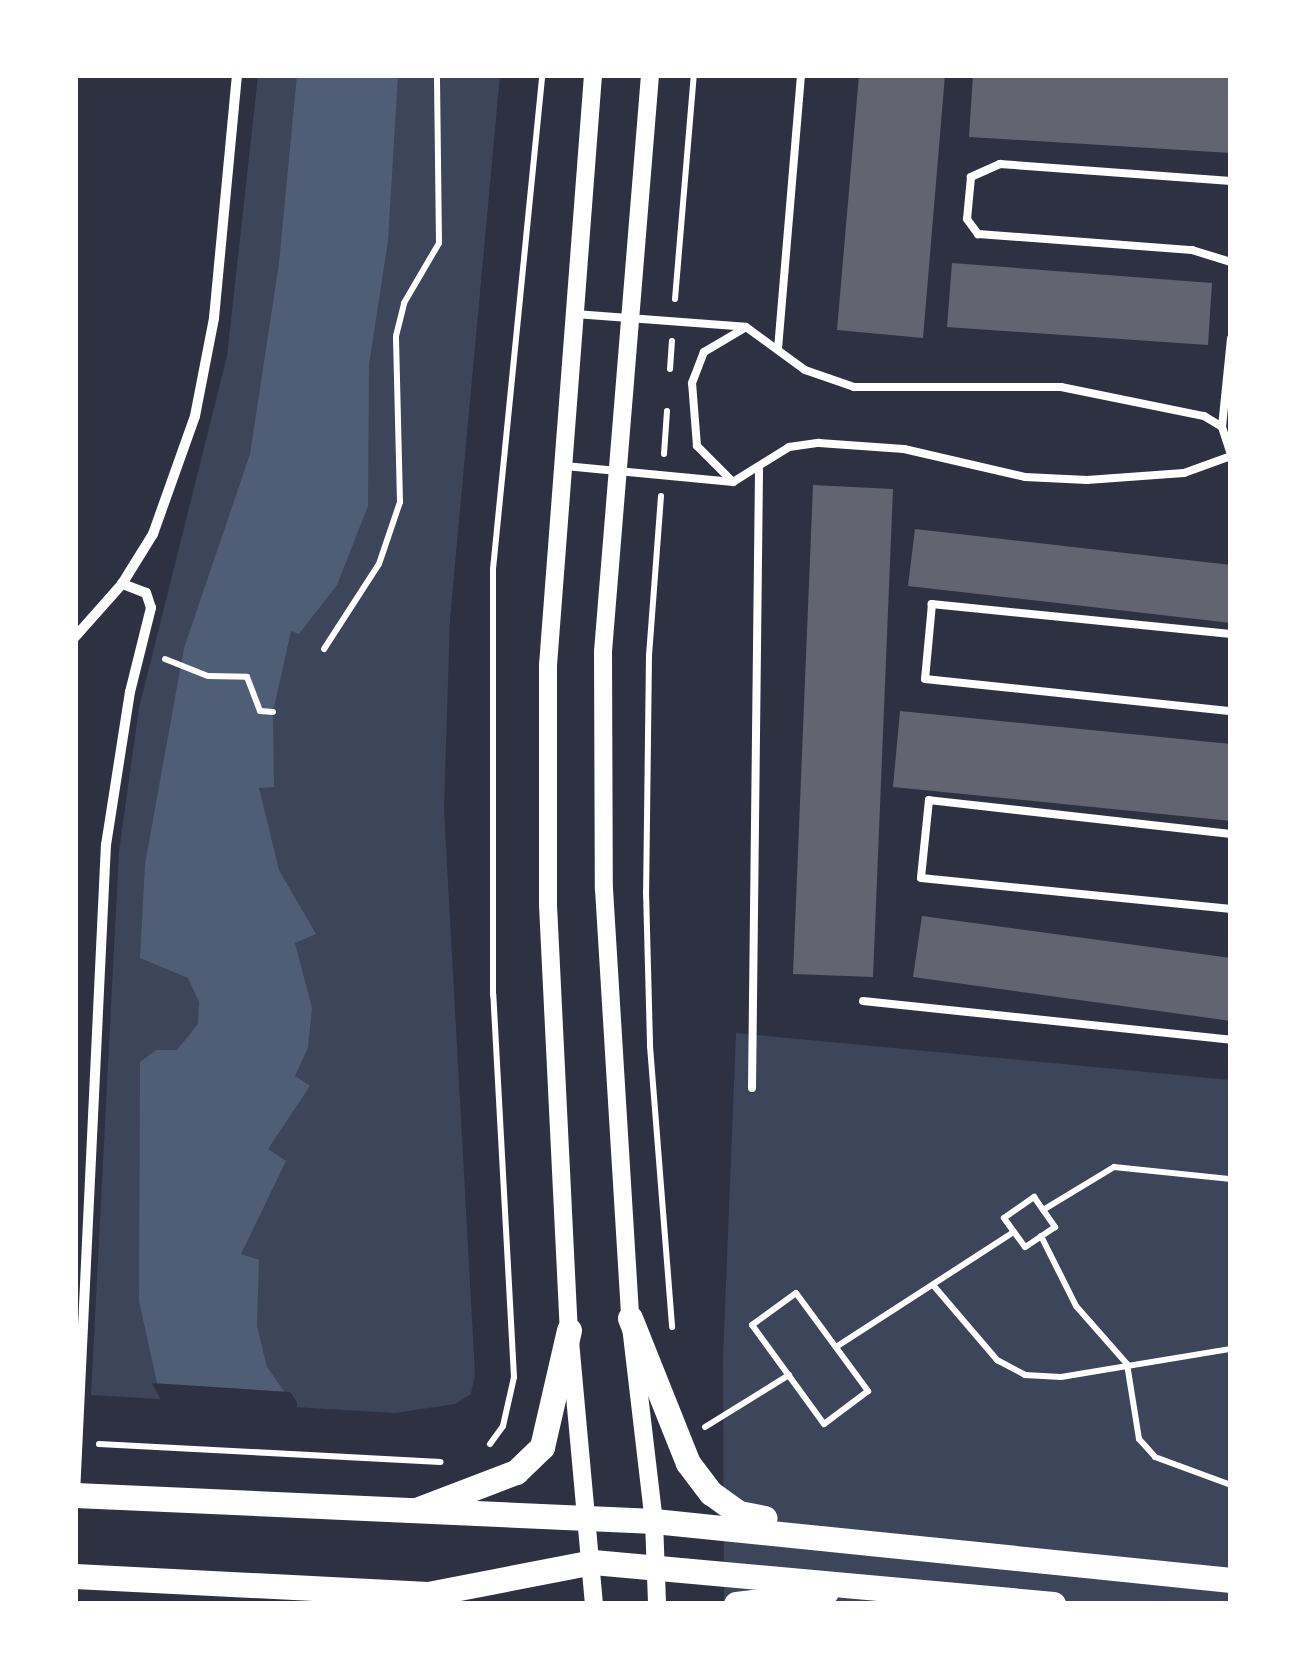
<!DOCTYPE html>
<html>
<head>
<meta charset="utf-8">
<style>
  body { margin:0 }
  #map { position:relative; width:1306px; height:1679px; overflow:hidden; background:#2d3142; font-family:"Open Sans",sans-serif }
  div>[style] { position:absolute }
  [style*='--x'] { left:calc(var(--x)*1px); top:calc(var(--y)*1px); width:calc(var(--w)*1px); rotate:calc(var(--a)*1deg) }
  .green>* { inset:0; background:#3c4559 }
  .water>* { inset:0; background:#4f5d75 }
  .pier>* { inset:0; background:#2d3142 }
  .building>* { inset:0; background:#626471 }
  .path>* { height:6px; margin:-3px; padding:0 3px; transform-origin:3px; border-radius:3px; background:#fff }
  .service>* { height:8px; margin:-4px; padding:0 4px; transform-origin:4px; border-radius:4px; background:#fff }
  .minor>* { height:10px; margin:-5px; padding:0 5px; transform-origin:5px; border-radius:5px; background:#fff }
  .tertiary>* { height:18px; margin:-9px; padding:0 9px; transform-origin:9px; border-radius:9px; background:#fff }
  .primary>* { height:25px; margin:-12.5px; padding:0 12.5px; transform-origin:12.5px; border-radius:12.5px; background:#fff }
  span { translate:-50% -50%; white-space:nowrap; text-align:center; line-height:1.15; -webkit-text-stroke:8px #fff; paint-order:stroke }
  .frame { position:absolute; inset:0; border:78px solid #fff; pointer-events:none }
</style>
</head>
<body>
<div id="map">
  <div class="green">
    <i style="clip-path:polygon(258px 75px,500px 75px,450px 619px,444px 809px,475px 1374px,471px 1394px,455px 1404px,395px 1413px,91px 1395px,119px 851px,139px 708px,227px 356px)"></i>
    <i style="clip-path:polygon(736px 1033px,1231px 1080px,1231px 1604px,724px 1604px,723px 1358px)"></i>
  </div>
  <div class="water">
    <i style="clip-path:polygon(297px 75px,398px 75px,388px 241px,369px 365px,368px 506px,337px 585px,299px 634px,291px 631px,273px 712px,274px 787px,259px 788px,279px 870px,316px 934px,295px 943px,312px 1008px,308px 1048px,295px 1076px,310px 1086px,268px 1149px,286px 1161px,241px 1254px,259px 1260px,257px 1326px,267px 1367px,293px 1404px,165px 1397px,157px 1383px,139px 1301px,140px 1062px,156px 1050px,177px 1050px,198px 1024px,199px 1002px,188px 978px,140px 958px,145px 864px,184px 648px,250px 454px,279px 263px)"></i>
  </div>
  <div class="pier">
    <i style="clip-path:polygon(152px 1383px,290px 1392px,297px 1402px,284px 1604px,153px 1604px,160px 1398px)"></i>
  </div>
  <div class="building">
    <i style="clip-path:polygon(859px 75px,945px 75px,923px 338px,837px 330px)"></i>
    <i style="clip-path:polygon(973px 75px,1231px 75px,1231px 153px,969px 137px)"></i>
    <i style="clip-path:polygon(952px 263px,1212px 283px,1208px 345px,947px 327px)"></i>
    <i style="clip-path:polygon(813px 485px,893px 489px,873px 977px,793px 974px)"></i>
    <i style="clip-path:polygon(915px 529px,1231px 565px,1231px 623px,908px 586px)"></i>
    <i style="clip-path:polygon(900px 711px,1231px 744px,1231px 821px,893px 787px)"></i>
    <i style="clip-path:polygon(922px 916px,1231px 958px,1231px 1021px,913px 977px)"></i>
  </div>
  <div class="path">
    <i style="--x:675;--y:299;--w:225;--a:-85.2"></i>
    <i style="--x:670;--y:369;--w:28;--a:-86"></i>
    <i style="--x:664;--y:454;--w:43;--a:-86"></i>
    <i style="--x:661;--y:496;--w:159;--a:94.3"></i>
    <i style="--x:649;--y:655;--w:236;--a:90.7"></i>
    <i style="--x:646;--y:891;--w:155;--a:88.5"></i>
    <i style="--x:650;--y:1046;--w:282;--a:85.5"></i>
    <i style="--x:324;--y:649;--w:101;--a:-57.1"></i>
    <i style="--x:379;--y:564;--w:65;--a:-71.3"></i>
    <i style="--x:400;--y:502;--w:166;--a:-91.4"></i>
    <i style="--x:396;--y:336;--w:34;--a:-76"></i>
    <i style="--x:404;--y:303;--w:69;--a:-59.7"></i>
    <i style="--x:439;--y:243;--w:168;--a:-90.7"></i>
    <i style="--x:165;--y:659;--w:46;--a:21.6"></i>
    <i style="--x:208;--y:676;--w:39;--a:1"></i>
    <i style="--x:247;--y:677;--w:36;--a:69"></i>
    <i style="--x:260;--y:711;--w:13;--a:4"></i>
    <i style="--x:1034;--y:1197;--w:37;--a:55"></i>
    <i style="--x:1055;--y:1227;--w:36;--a:146"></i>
    <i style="--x:1025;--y:1247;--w:36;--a:-126"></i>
    <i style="--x:1004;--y:1218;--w:37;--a:-35"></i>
    <i style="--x:1043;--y:1210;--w:83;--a:-31.2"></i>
    <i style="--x:1114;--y:1167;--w:118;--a:5.9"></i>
    <i style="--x:1041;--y:1236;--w:78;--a:63.4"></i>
    <i style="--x:1076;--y:1306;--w:77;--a:48.7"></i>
    <i style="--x:1127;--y:1364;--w:76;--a:80.9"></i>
    <i style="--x:1139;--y:1439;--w:24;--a:48"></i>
    <i style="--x:1155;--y:1457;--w:81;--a:20.2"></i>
    <i style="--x:933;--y:1285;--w:99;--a:49.5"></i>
    <i style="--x:997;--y:1360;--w:32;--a:28"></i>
    <i style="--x:1025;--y:1375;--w:36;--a:3"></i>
    <i style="--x:1061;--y:1377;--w:172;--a:-9.4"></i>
    <i style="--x:796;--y:1293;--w:122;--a:53.7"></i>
    <i style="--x:868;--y:1391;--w:55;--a:143.1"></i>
    <i style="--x:824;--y:1424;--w:122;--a:-126"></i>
    <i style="--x:752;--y:1325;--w:54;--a:-36"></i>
    <i style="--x:836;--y:1347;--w:212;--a:-32.9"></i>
    <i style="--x:705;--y:1427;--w:99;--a:-31.8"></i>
    <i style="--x:99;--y:1444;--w:342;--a:3"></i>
    <i style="--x:490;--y:1444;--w:22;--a:-54"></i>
    <i style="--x:503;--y:1426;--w:50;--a:-77.3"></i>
    <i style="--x:514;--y:1377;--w:383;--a:-93.1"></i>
    <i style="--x:493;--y:995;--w:426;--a:-90"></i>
    <i style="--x:493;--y:569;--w:496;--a:-84.3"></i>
  </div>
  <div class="service">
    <i style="--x:1231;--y:181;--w:232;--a:-175.8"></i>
    <i style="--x:1000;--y:164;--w:32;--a:156"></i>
    <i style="--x:971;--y:177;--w:42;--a:95.4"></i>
    <i style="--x:967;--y:219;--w:19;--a:54"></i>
    <i style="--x:978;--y:234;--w:215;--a:4.3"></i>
    <i style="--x:1192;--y:250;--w:41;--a:17.1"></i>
    <i style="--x:575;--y:314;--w:171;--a:4.3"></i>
    <i style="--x:746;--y:327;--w:73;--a:36.1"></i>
    <i style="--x:805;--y:370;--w:52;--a:19.1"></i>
    <i style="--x:854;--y:387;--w:207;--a:0"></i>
    <i style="--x:1061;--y:387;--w:146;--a:11.5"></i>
    <i style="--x:1204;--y:416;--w:21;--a:31"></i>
    <i style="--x:1222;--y:427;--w:29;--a:72"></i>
    <i style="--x:778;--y:349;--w:275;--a:-85.2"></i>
    <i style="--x:1222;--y:427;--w:89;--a:-84.2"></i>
    <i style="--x:565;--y:466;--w:169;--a:5.4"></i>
    <i style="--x:733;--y:482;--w:66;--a:-32"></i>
    <i style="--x:789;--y:447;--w:30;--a:-8"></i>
    <i style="--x:819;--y:443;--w:85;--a:4"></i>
    <i style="--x:904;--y:449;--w:124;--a:13"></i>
    <i style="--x:1025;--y:477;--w:62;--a:2.8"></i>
    <i style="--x:1087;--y:480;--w:97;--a:-4.1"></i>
    <i style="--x:1184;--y:473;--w:50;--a:-19.9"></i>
    <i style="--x:733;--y:482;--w:51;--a:-135"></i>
    <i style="--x:697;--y:446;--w:63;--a:-94.5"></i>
    <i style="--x:692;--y:383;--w:33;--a:-69"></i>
    <i style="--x:704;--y:352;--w:45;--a:-30.5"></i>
    <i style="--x:1231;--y:634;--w:301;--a:-174.3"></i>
    <i style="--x:932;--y:604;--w:75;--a:95.3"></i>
    <i style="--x:925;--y:679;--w:308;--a:6"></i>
    <i style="--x:1231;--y:834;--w:304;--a:-173.6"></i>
    <i style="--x:929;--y:800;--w:78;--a:95.9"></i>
    <i style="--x:921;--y:878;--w:312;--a:5.7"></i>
    <i style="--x:863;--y:1001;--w:370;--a:6"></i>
    <i style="--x:752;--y:1088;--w:618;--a:-89.35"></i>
  </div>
  <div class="minor">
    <i style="--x:75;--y:637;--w:71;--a:-48.4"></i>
    <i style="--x:122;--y:584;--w:59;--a:-58.2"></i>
    <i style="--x:153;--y:534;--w:125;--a:-70.4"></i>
    <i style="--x:195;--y:416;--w:100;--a:-79"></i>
    <i style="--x:214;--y:318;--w:244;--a:-84.6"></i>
    <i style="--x:75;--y:1494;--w:650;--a:-87.27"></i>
    <i style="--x:106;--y:845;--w:155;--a:-81.1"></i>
    <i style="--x:130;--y:692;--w:87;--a:-76"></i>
    <i style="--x:151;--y:608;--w:16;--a:-108"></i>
    <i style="--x:146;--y:593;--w:26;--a:-159"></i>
  </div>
  <div class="tertiary">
    <i style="--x:593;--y:75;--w:592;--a:94.36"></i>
    <i style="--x:548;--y:665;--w:240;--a:90"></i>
    <i style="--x:548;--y:905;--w:426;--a:87.2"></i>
    <i style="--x:569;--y:1330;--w:275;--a:84.8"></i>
    <i style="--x:650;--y:75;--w:579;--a:94.66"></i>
    <i style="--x:603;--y:652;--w:237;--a:89.8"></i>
    <i style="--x:604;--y:889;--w:430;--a:86.5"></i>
    <i style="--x:630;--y:1318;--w:204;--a:83.3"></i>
    <i style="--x:654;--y:1521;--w:83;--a:87.9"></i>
  </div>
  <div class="primary">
    <i style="--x:630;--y:1318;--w:156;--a:68.2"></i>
    <i style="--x:688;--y:1463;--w:38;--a:53"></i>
    <i style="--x:711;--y:1493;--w:34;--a:36"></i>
    <i style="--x:739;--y:1513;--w:26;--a:11"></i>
    <i style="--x:75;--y:1495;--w:580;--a:2.57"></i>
    <i style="--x:654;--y:1521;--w:580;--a:5.84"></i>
    <i style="--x:419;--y:1509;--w:104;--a:-20.9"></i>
    <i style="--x:516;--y:1472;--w:36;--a:-44"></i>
    <i style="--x:542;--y:1447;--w:120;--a:-77"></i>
    <i style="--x:75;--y:1576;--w:353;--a:2.9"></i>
    <i style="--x:428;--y:1594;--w:168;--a:-11"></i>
    <i style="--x:593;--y:1562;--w:462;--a:5.2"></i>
    <i style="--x:736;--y:1604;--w:90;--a:-7"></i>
  </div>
  <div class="frame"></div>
</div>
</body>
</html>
